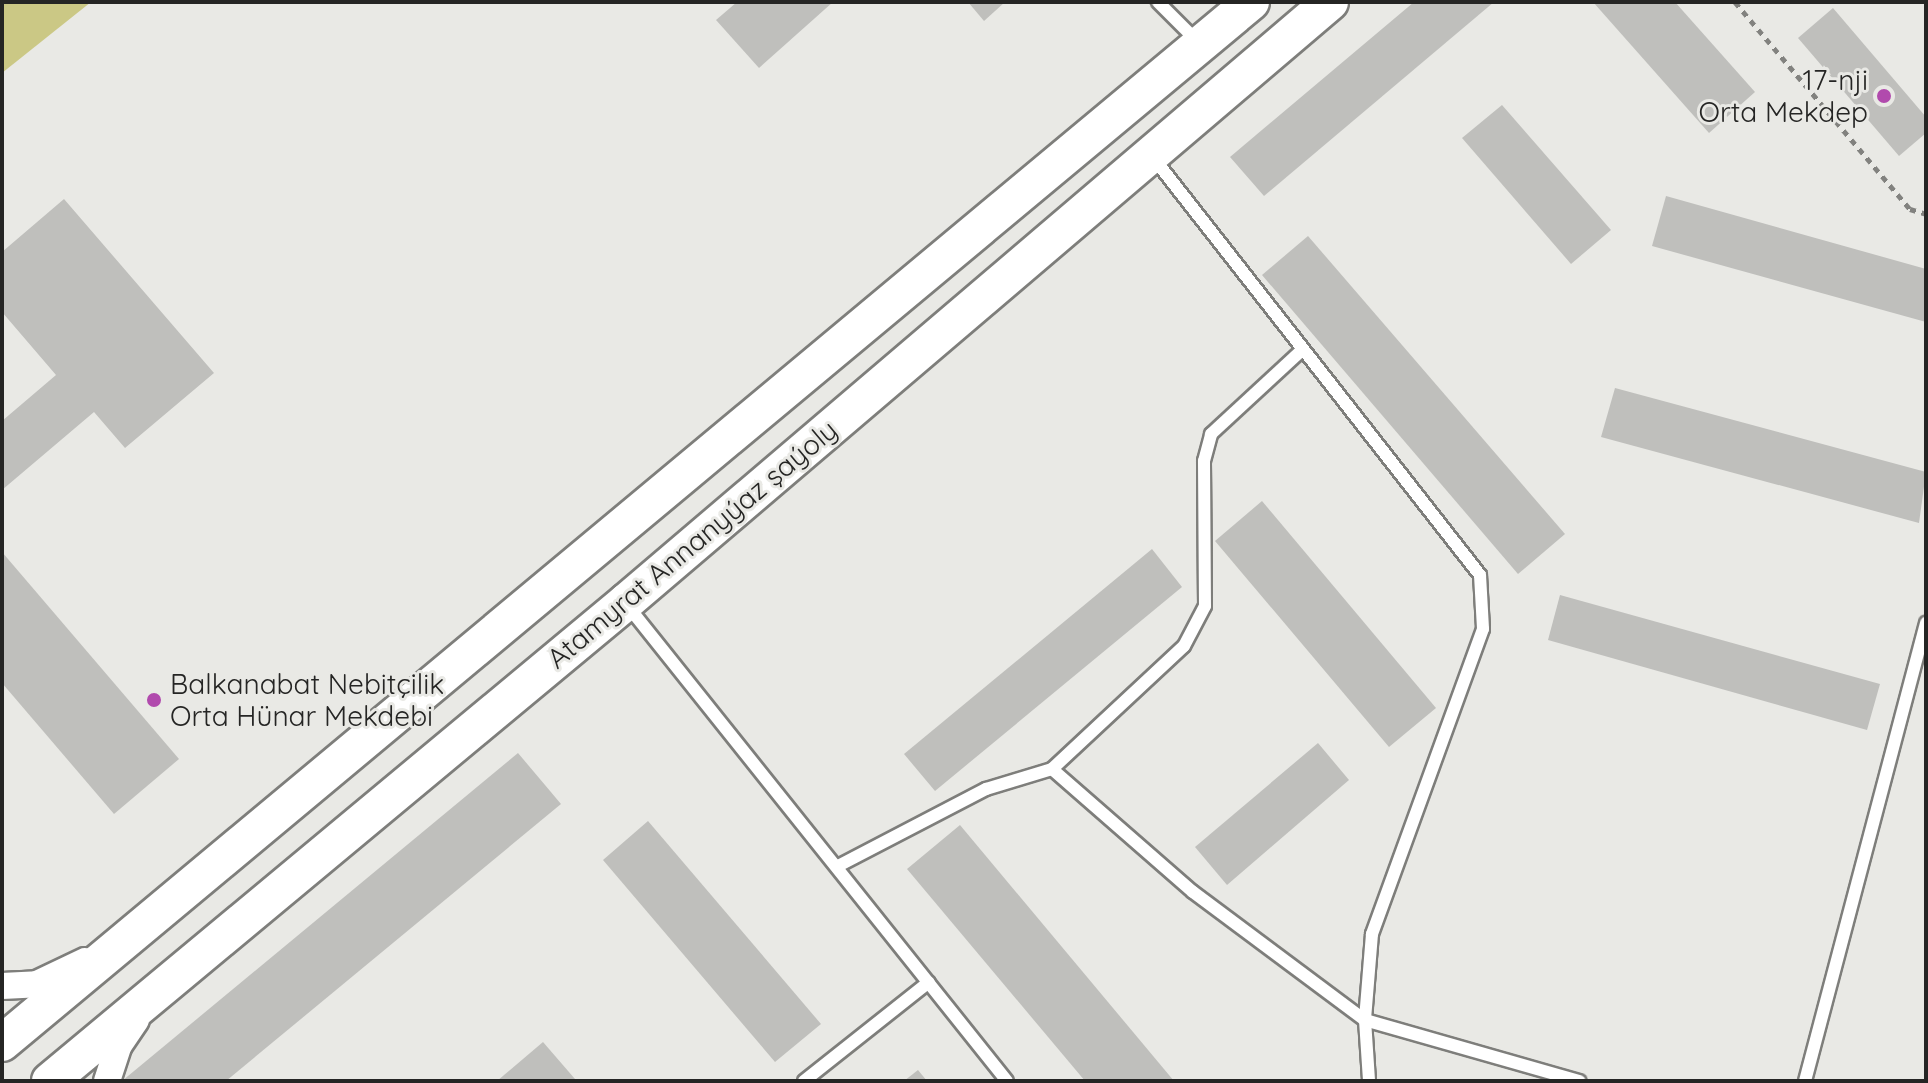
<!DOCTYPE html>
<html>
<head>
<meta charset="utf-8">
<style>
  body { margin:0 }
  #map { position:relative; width:1928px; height:1083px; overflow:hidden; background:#e9e9e5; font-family:Quicksand,sans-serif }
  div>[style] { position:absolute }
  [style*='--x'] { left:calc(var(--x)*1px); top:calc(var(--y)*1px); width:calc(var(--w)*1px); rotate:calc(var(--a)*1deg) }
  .green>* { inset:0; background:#cbc885 }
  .building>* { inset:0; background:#bfbfbc }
  .path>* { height:5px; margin-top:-2.5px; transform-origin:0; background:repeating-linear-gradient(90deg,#82827f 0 6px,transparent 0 12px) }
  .roads { filter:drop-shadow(2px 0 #7e7e7b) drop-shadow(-2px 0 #7e7e7b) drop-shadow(0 2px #7e7e7b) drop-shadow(0 -2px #7e7e7b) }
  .lane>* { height:12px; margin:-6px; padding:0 6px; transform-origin:6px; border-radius:6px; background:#fff }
  .street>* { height:26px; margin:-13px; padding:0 13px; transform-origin:13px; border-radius:13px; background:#fff }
  .secondary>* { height:36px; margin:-18px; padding:0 18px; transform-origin:18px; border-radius:18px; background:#fff }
  .dots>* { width:22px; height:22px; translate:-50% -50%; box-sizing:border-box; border:4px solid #e9e9e5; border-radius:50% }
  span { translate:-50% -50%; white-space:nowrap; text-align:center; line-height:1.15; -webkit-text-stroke:6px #e9e9e5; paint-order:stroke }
  .poi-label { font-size:28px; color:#252524 }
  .right { translate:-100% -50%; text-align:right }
  .left { translate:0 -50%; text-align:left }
  .street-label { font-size:28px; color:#252524 }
  .frame { position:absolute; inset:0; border:4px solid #252524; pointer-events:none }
</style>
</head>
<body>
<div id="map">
  <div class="green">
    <i style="clip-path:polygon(2px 2px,91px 2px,2px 73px)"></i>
  </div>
  <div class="building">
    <i style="clip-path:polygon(737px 2px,833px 2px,759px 68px,716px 20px)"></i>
    <i style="clip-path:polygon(968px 2px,1005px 2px,984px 21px)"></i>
    <i style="clip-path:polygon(1414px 2px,1494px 2px,1264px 196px,1230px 157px)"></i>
    <i style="clip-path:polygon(1593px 2px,1675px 2px,1755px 92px,1709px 133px)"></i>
    <i style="clip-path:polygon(1833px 8px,1926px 117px,1926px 133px,1899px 156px,1798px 38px)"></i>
    <i style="clip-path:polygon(1502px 105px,1611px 230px,1571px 264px,1462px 138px)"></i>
    <i style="clip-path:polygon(1666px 196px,1926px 269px,1926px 322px,1652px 246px)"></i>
    <i style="clip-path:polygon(64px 199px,214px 373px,125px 448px,94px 412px,2px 490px,2px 421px,56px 375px,2px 312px,2px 252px)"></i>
    <i style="clip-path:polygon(1308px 236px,1565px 534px,1518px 574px,1262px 275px)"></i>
    <i style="clip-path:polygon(1615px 388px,1926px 472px,1919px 523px,1601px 437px)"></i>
    <i style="clip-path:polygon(1262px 501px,1436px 708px,1389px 747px,1215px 541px)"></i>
    <i style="clip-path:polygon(1152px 549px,1182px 587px,935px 791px,904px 754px)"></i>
    <i style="clip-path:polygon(2px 552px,179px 759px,114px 814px,2px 683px)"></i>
    <i style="clip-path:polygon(1560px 595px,1880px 684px,1867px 730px,1548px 640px)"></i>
    <i style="clip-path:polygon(1318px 743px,1349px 780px,1227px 885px,1195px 847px)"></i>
    <i style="clip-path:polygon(518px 753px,561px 804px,226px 1081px,122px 1081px)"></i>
    <i style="clip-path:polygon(648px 821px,821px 1024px,775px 1062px,603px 860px)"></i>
    <i style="clip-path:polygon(960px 825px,1174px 1081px,1085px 1081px,907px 869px)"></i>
    <i style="clip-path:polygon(543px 1042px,575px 1079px,497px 1081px)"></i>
    <i style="clip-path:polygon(918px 1070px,927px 1081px,904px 1081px)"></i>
  </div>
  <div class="path">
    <i style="--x:1735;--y:2;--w:271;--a:49.8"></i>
    <i style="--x:1910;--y:209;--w:17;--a:17"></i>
  </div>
  <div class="roads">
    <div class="lane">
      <i style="--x:1158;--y:2;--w:57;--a:45"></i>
      <i style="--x:1152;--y:156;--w:532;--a:51.95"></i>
      <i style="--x:1480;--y:575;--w:54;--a:86.8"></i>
      <i style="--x:1483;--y:629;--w:325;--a:110"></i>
      <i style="--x:1372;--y:934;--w:86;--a:94.7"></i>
      <i style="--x:1365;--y:1020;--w:61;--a:86.2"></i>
      <i style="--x:627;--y:605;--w:609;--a:51.4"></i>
      <i style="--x:1052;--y:769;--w:187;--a:41.1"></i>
      <i style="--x:1193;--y:892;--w:214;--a:36.7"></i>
      <i style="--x:1365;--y:1020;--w:223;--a:15.9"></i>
      <i style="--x:838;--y:866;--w:167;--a:-27.5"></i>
      <i style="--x:986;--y:789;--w:69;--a:-16.9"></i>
      <i style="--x:1052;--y:769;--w:180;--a:-43"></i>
      <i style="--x:1184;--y:646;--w:45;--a:-62.3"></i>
      <i style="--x:1205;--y:606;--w:145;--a:-90.4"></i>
      <i style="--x:1204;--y:461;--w:28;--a:-75"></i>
      <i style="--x:1211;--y:434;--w:125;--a:-42.7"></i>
      <i style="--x:804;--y:1081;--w:159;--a:-38.4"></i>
      <i style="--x:1805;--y:1081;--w:474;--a:-75.2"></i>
    </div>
    <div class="street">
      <i style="--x:2;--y:986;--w:35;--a:-3"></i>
      <i style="--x:37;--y:984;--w:53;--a:-25.6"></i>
      <i style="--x:107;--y:1081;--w:38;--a:-72"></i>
      <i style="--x:119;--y:1045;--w:30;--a:-56"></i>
    </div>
    <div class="secondary">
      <i style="--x:2;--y:1043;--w:1626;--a:-39.81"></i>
      <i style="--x:50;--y:1081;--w:749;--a:-39.75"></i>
      <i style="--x:626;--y:602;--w:925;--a:-40.44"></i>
    </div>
  </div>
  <div class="dots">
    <i style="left:1884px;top:96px;background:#b14aad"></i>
    <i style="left:154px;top:700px;background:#b14aad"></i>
  </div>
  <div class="poi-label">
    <span class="right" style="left:1868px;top:96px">17-nji<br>Orta Mekdep</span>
    <span class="left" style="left:170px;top:700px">Balkanabat Nebitçilik<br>Orta Hünar Mekdebi</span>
  </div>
  <div class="street-label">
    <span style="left:692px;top:544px;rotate:-40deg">Atamyrat Annanyýaz şaýoly</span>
  </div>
  <div class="frame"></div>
</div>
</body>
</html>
